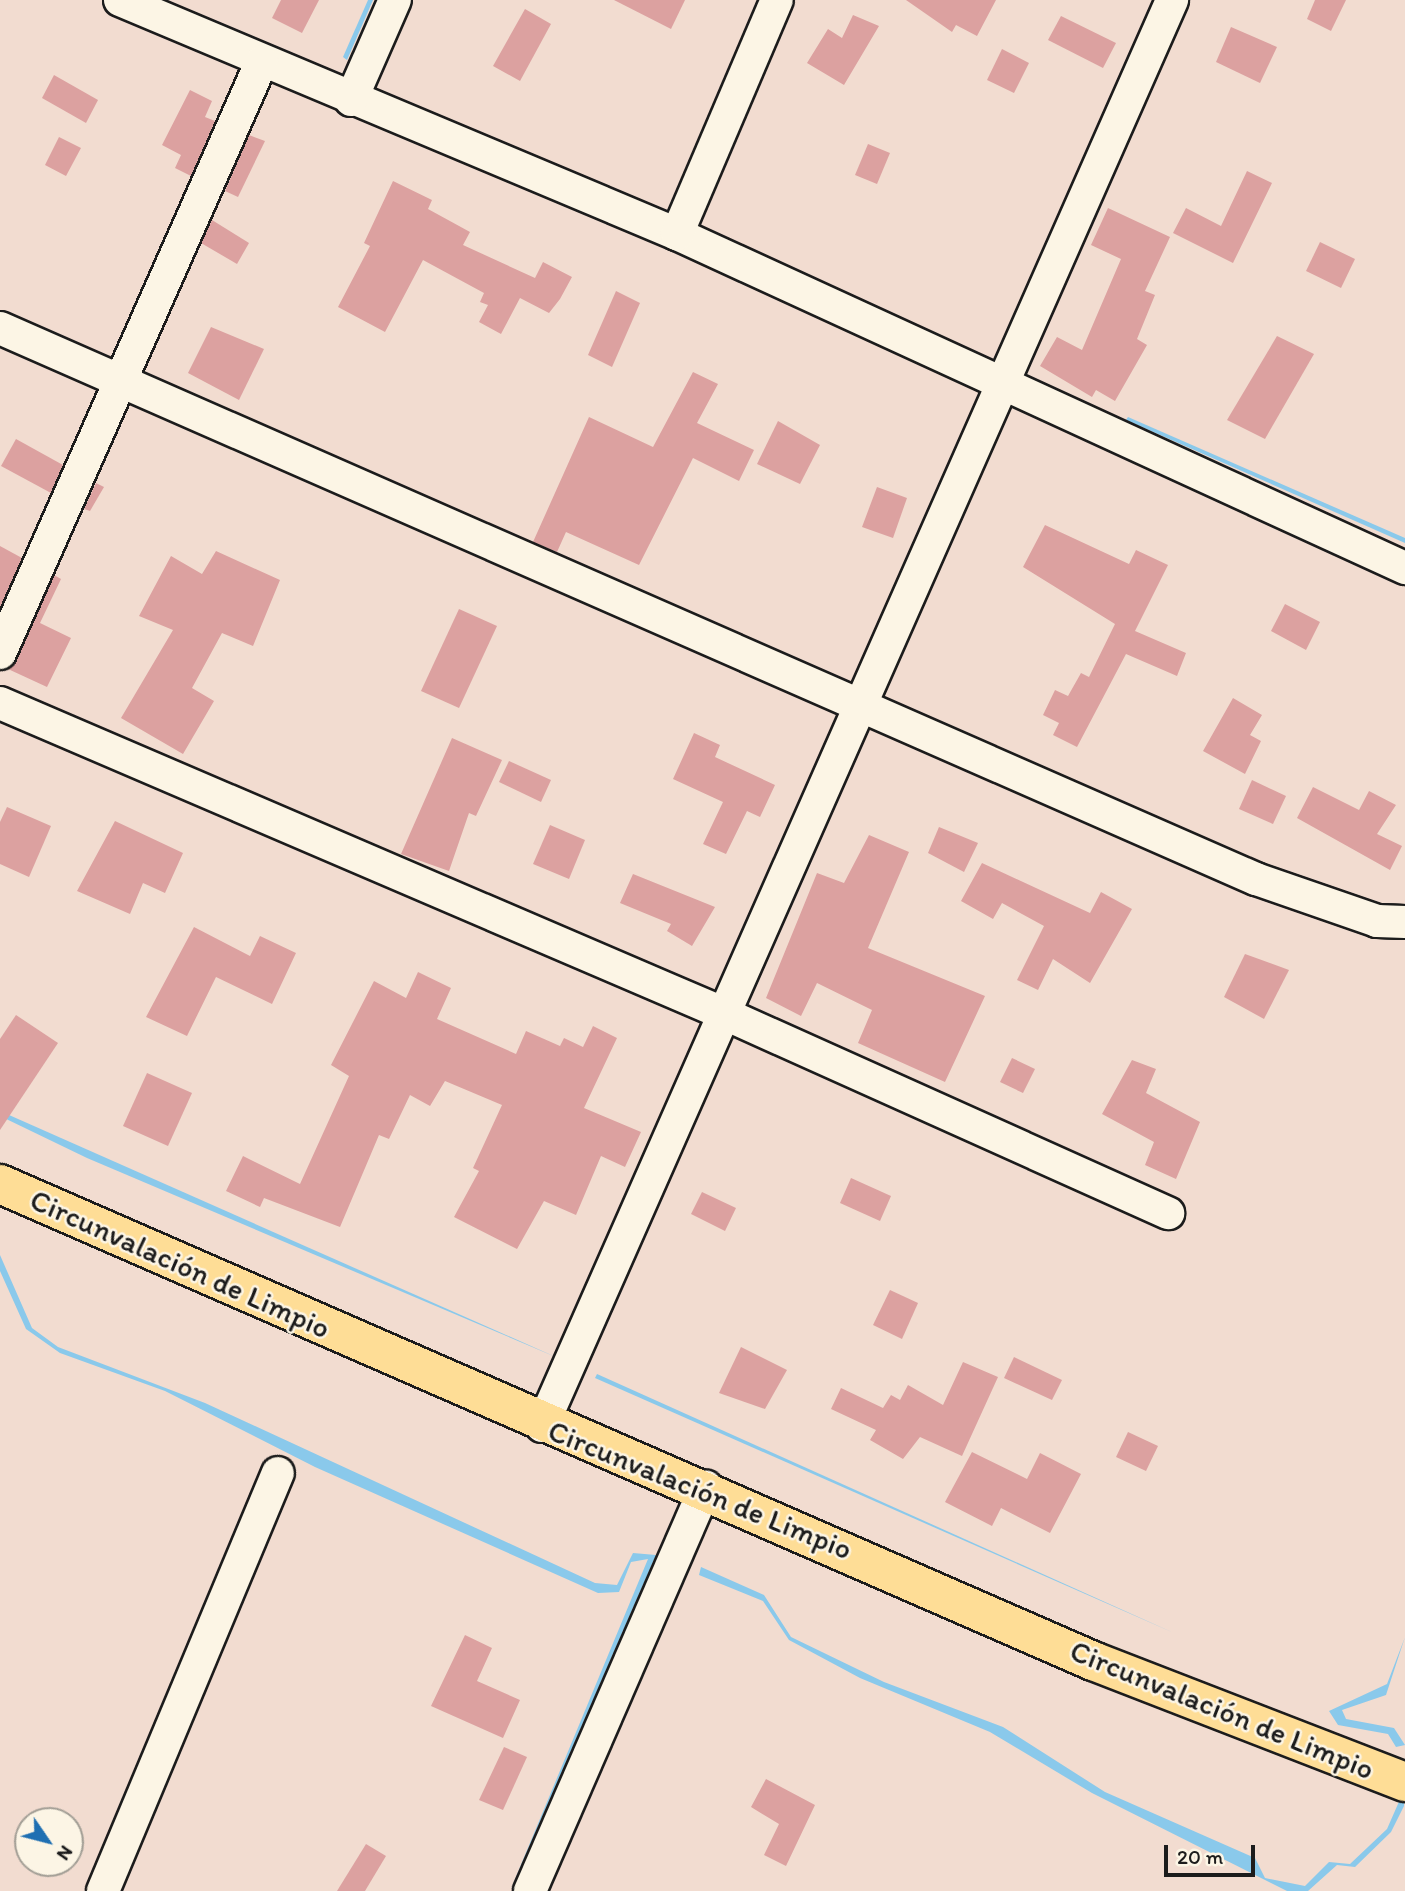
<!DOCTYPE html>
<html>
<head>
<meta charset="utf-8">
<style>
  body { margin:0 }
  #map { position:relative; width:1405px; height:1891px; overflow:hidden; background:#f2dcd0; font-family:Itim,sans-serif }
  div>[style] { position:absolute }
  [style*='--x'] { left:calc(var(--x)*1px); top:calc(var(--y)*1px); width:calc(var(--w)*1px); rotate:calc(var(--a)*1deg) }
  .water>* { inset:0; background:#8ac9eb }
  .building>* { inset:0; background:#dca1a0 }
  .roads { filter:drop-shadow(2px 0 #1c1c1c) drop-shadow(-2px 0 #1c1c1c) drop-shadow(0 2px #1c1c1c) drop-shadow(0 -2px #1c1c1c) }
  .minor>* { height:32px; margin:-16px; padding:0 16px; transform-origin:16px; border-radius:16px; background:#fcf5e5 }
  .trunk>* { height:38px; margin:-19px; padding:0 19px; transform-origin:19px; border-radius:19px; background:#fedd96 }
  span { translate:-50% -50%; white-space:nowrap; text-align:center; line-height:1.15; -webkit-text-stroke:5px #fcf5e5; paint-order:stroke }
  .street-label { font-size:30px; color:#1c1c1c }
  .north { position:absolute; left:14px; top:1807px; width:70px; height:70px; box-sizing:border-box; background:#fcf5e5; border:2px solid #a29e95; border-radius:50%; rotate:125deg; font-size:19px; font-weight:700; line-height:28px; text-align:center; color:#1c1c1c }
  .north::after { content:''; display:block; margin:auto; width:24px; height:32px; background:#1f6fb2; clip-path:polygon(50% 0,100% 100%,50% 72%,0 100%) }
  .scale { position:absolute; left:1164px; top:1845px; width:91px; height:32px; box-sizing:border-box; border:4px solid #1c1c1c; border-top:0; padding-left:9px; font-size:21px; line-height:24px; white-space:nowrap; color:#1c1c1c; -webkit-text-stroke:5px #fcf5e5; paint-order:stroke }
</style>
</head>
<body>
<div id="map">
  <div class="water">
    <i style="clip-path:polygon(368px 0,373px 0,347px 60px,343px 57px)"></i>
    <i style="clip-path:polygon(1128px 417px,1405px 538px,1405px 543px,1126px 420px)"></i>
    <i style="clip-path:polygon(0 1111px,558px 1358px,87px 1158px,0 1116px)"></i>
    <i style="clip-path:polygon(0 1255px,32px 1328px,58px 1347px,205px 1403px,595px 1583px,617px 1585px,633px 1553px,656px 1555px,510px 1891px,648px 1559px,631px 1562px,619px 1592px,598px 1593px,315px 1467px,165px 1391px,60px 1353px,26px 1329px,0 1271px)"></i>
    <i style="clip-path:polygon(597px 1374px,1174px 1633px,595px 1378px)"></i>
    <i style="clip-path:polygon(701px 1567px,764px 1595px,791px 1637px,884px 1682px,1003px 1727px,1105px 1792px,1255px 1858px,1265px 1878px,1305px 1886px,1329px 1862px,1350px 1864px,1387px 1829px,1405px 1788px,1404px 1806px,1391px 1832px,1355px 1867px,1337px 1865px,1308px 1891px,1287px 1891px,1092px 1793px,990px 1732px,860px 1678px,789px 1640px,763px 1601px,699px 1575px)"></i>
    <i style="clip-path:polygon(1405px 1637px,1386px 1695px,1342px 1710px,1346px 1719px,1394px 1728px,1405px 1745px,1396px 1747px,1388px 1734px,1338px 1725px,1329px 1711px,1387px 1684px)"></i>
  </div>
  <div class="building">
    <i style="clip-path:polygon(281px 0,319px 0,302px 33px,272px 18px)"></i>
    <i style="clip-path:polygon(614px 0,685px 0,671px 29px)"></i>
    <i style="clip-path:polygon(906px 0,996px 0,977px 36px,956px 25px,952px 32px)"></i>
    <i style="clip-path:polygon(1315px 0,1346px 0,1331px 31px,1307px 19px)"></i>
    <i style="clip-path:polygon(525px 9px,551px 24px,520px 81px,493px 66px)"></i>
    <i style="clip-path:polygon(853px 15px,879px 26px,844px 85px,807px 63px,828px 29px,842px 38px)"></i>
    <i style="clip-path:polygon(1061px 16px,1116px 43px,1103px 68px,1048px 40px)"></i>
    <i style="clip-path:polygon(1231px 27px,1277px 47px,1260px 83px,1216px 62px)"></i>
    <i style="clip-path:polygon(1002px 49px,1029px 63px,1014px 93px,987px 80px)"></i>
    <i style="clip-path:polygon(54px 75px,98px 100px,86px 123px,42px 98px)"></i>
    <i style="clip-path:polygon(190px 90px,212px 101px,205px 117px,215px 121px,191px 176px,175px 168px,181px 155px,162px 145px)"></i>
    <i style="clip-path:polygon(249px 135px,265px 141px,238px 197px,225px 191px)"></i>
    <i style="clip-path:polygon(59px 137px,81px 148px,66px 176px,45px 165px)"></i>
    <i style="clip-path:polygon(868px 144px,890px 153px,877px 184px,855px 175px)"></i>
    <i style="clip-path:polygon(1247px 171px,1272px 183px,1233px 263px,1173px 233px,1186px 208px,1221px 226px)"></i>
    <i style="clip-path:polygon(393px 181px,432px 200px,428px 209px,470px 232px,463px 245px,535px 278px,543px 262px,572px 277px,560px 299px,549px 313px,520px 298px,501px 334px,479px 322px,488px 305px,480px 302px,484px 293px,423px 260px,385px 332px,338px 307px,370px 246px,364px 243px)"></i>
    <i style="clip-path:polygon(1108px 208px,1170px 237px,1145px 291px,1155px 295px,1137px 339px,1147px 345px,1115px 401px,1096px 390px,1092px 397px,1040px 366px,1057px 337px,1082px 350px,1121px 259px,1091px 245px)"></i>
    <i style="clip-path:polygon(212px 220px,249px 243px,237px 264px,201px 243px)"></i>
    <i style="clip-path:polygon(1320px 242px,1355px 259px,1341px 288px,1306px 271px)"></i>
    <i style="clip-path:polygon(616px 291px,640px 303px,612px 367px,588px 355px)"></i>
    <i style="clip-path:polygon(211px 327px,264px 349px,239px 400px,188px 373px)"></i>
    <i style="clip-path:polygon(1277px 336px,1314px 354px,1265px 439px,1227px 420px)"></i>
    <i style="clip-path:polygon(693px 372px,718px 384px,697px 423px,754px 450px,739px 481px,693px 458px,639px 565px,566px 532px,557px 552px,533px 542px,589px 417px,653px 447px)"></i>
    <i style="clip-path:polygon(778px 421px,820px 445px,800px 484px,757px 464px)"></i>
    <i style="clip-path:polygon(16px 439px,63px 465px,51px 493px,1px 466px)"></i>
    <i style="clip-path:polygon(96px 483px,104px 487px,90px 511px,84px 509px)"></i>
    <i style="clip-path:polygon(877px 487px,907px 498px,893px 538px,862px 527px)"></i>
    <i style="clip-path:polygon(1045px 525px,1129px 564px,1136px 550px,1168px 565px,1135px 631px,1186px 653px,1177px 676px,1126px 654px,1077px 747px,1053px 735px,1059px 723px,1043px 715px,1055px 690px,1068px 696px,1081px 673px,1089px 677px,1115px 624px,1023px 567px)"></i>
    <i style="clip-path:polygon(0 546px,22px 558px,0 608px)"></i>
    <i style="clip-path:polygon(216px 551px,280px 580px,253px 646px,222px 633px,192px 688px,214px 701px,183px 754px,121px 718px,173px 630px,139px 616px,171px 556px,202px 574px)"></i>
    <i style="clip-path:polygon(54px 575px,61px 579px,40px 623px,71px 638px,47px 687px,8px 669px)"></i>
    <i style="clip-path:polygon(1285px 604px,1320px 622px,1306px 650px,1271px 631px)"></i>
    <i style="clip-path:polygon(459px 609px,497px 626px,459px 708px,421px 691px)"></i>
    <i style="clip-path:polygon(1233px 698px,1262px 715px,1250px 735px,1261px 741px,1245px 774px,1203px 751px)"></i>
    <i style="clip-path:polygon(694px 733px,720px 745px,715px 757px,775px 785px,760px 817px,747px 811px,726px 854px,703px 844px,723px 802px,673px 779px)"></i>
    <i style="clip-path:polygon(452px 738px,502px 760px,476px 816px,469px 813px,449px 871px,401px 854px)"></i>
    <i style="clip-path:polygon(509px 761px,551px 780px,541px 802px,499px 782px)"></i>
    <i style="clip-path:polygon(1252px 780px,1286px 796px,1273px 824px,1239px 809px)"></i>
    <i style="clip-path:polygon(1313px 787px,1359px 810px,1369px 791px,1396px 805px,1377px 834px,1402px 846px,1390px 870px,1297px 818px)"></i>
    <i style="clip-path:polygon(7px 807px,51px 826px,29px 877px,0 864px,0 822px)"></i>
    <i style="clip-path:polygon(115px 821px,183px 853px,165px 893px,143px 883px,130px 914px,77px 891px)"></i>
    <i style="clip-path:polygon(550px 825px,585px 840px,569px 879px,533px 864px)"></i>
    <i style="clip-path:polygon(939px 827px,978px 843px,964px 872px,928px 853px)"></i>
    <i style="clip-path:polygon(869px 835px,909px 852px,868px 948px,985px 996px,945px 1082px,858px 1043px,872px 1010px,817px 983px,801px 1016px,766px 998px,817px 873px,844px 883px)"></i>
    <i style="clip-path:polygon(982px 863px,1090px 913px,1101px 892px,1132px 909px,1090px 983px,1053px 959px,1038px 990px,1017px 980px,1044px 926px,1002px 903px,993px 919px,961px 901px)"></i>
    <i style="clip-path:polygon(633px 874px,715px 907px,692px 946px,667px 931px,671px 924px,620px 903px)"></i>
    <i style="clip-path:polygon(194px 927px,250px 956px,260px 936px,296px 953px,272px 1004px,216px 977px,187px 1036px,146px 1017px)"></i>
    <i style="clip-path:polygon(1245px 954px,1289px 970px,1264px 1019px,1224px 997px)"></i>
    <i style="clip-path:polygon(418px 972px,451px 988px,437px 1019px,516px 1054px,526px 1031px,560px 1046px,564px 1038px,583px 1047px,593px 1026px,617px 1038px,584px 1108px,641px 1132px,625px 1167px,601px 1156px,576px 1215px,544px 1201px,517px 1249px,454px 1217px,479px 1171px,473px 1168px,502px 1105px,445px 1081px,430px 1106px,410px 1095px,389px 1139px,379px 1135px,340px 1227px,264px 1198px,260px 1207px,226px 1191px,243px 1156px,300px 1184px,349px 1076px,331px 1065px,374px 981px,406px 998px)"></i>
    <i style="clip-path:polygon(16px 1015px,58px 1043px,0 1130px,0 1039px)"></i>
    <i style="clip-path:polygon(1012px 1058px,1035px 1069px,1023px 1093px,1000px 1082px)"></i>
    <i style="clip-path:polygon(1132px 1060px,1156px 1069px,1146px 1093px,1200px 1122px,1176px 1179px,1145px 1165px,1154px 1142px,1102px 1114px)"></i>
    <i style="clip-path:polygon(147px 1073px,192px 1093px,168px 1146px,123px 1126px)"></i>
    <i style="clip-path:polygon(851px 1178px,891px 1196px,880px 1221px,840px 1203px)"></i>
    <i style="clip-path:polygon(702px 1192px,736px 1208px,725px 1231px,691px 1214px)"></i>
    <i style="clip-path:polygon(890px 1290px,918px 1303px,902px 1339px,873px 1325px)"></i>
    <i style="clip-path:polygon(741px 1347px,787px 1370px,765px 1409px,719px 1393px)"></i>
    <i style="clip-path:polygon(1014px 1357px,1062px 1380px,1052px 1400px,1004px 1378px)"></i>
    <i style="clip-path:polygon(963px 1362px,998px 1377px,962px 1456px,920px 1437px,903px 1459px,870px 1440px,876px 1430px,831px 1409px,841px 1388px,883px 1408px,891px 1395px,900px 1400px,908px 1385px,943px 1405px)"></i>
    <i style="clip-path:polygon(1128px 1432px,1158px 1446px,1146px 1471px,1116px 1457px)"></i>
    <i style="clip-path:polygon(972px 1452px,1027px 1479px,1040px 1453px,1081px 1474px,1050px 1533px,1001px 1508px,992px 1526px,945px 1502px)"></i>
    <i style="clip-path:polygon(465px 1635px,492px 1648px,477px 1681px,520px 1700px,503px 1738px,431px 1706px)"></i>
    <i style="clip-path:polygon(504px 1747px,527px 1757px,503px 1810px,479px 1800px)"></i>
    <i style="clip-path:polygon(766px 1779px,815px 1805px,786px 1866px,764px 1855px,779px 1824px,751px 1807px)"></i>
    <i style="clip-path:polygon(366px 1844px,386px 1856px,365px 1891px,337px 1891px)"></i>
  </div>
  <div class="roads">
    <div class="minor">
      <i style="--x:120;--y:0;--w:604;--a:22.79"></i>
      <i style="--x:677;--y:234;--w:801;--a:24.65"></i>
      <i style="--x:351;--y:100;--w:109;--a:-66.3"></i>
      <i style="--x:677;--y:234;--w:254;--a:-66.9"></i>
      <i style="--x:0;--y:328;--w:1372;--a:23.69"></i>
      <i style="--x:1256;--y:879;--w:128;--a:19.1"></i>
      <i style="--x:1377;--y:921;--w:28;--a:2"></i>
      <i style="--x:0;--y:653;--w:647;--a:-66.13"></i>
      <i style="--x:0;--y:703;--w:789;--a:23.22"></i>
      <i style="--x:725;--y:1014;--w:486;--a:24.2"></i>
      <i style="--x:542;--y:1426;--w:1559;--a:-66.16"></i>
      <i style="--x:103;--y:1891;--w:453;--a:-67.3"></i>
      <i style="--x:530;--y:1891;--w:441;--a:-66.5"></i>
    </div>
    <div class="trunk">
      <i style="--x:0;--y:1184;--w:1193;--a:23.58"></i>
      <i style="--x:1093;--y:1661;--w:335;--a:21.2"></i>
    </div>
  </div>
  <div class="street-label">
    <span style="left:180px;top:1264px;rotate:24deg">Circunvalación de Limpio</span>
    <span style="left:700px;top:1490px;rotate:22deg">Circunvalación de Limpio</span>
    <span style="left:1222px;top:1710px;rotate:22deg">Circunvalación de Limpio</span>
  </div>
  <div class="north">N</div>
  <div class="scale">20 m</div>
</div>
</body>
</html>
